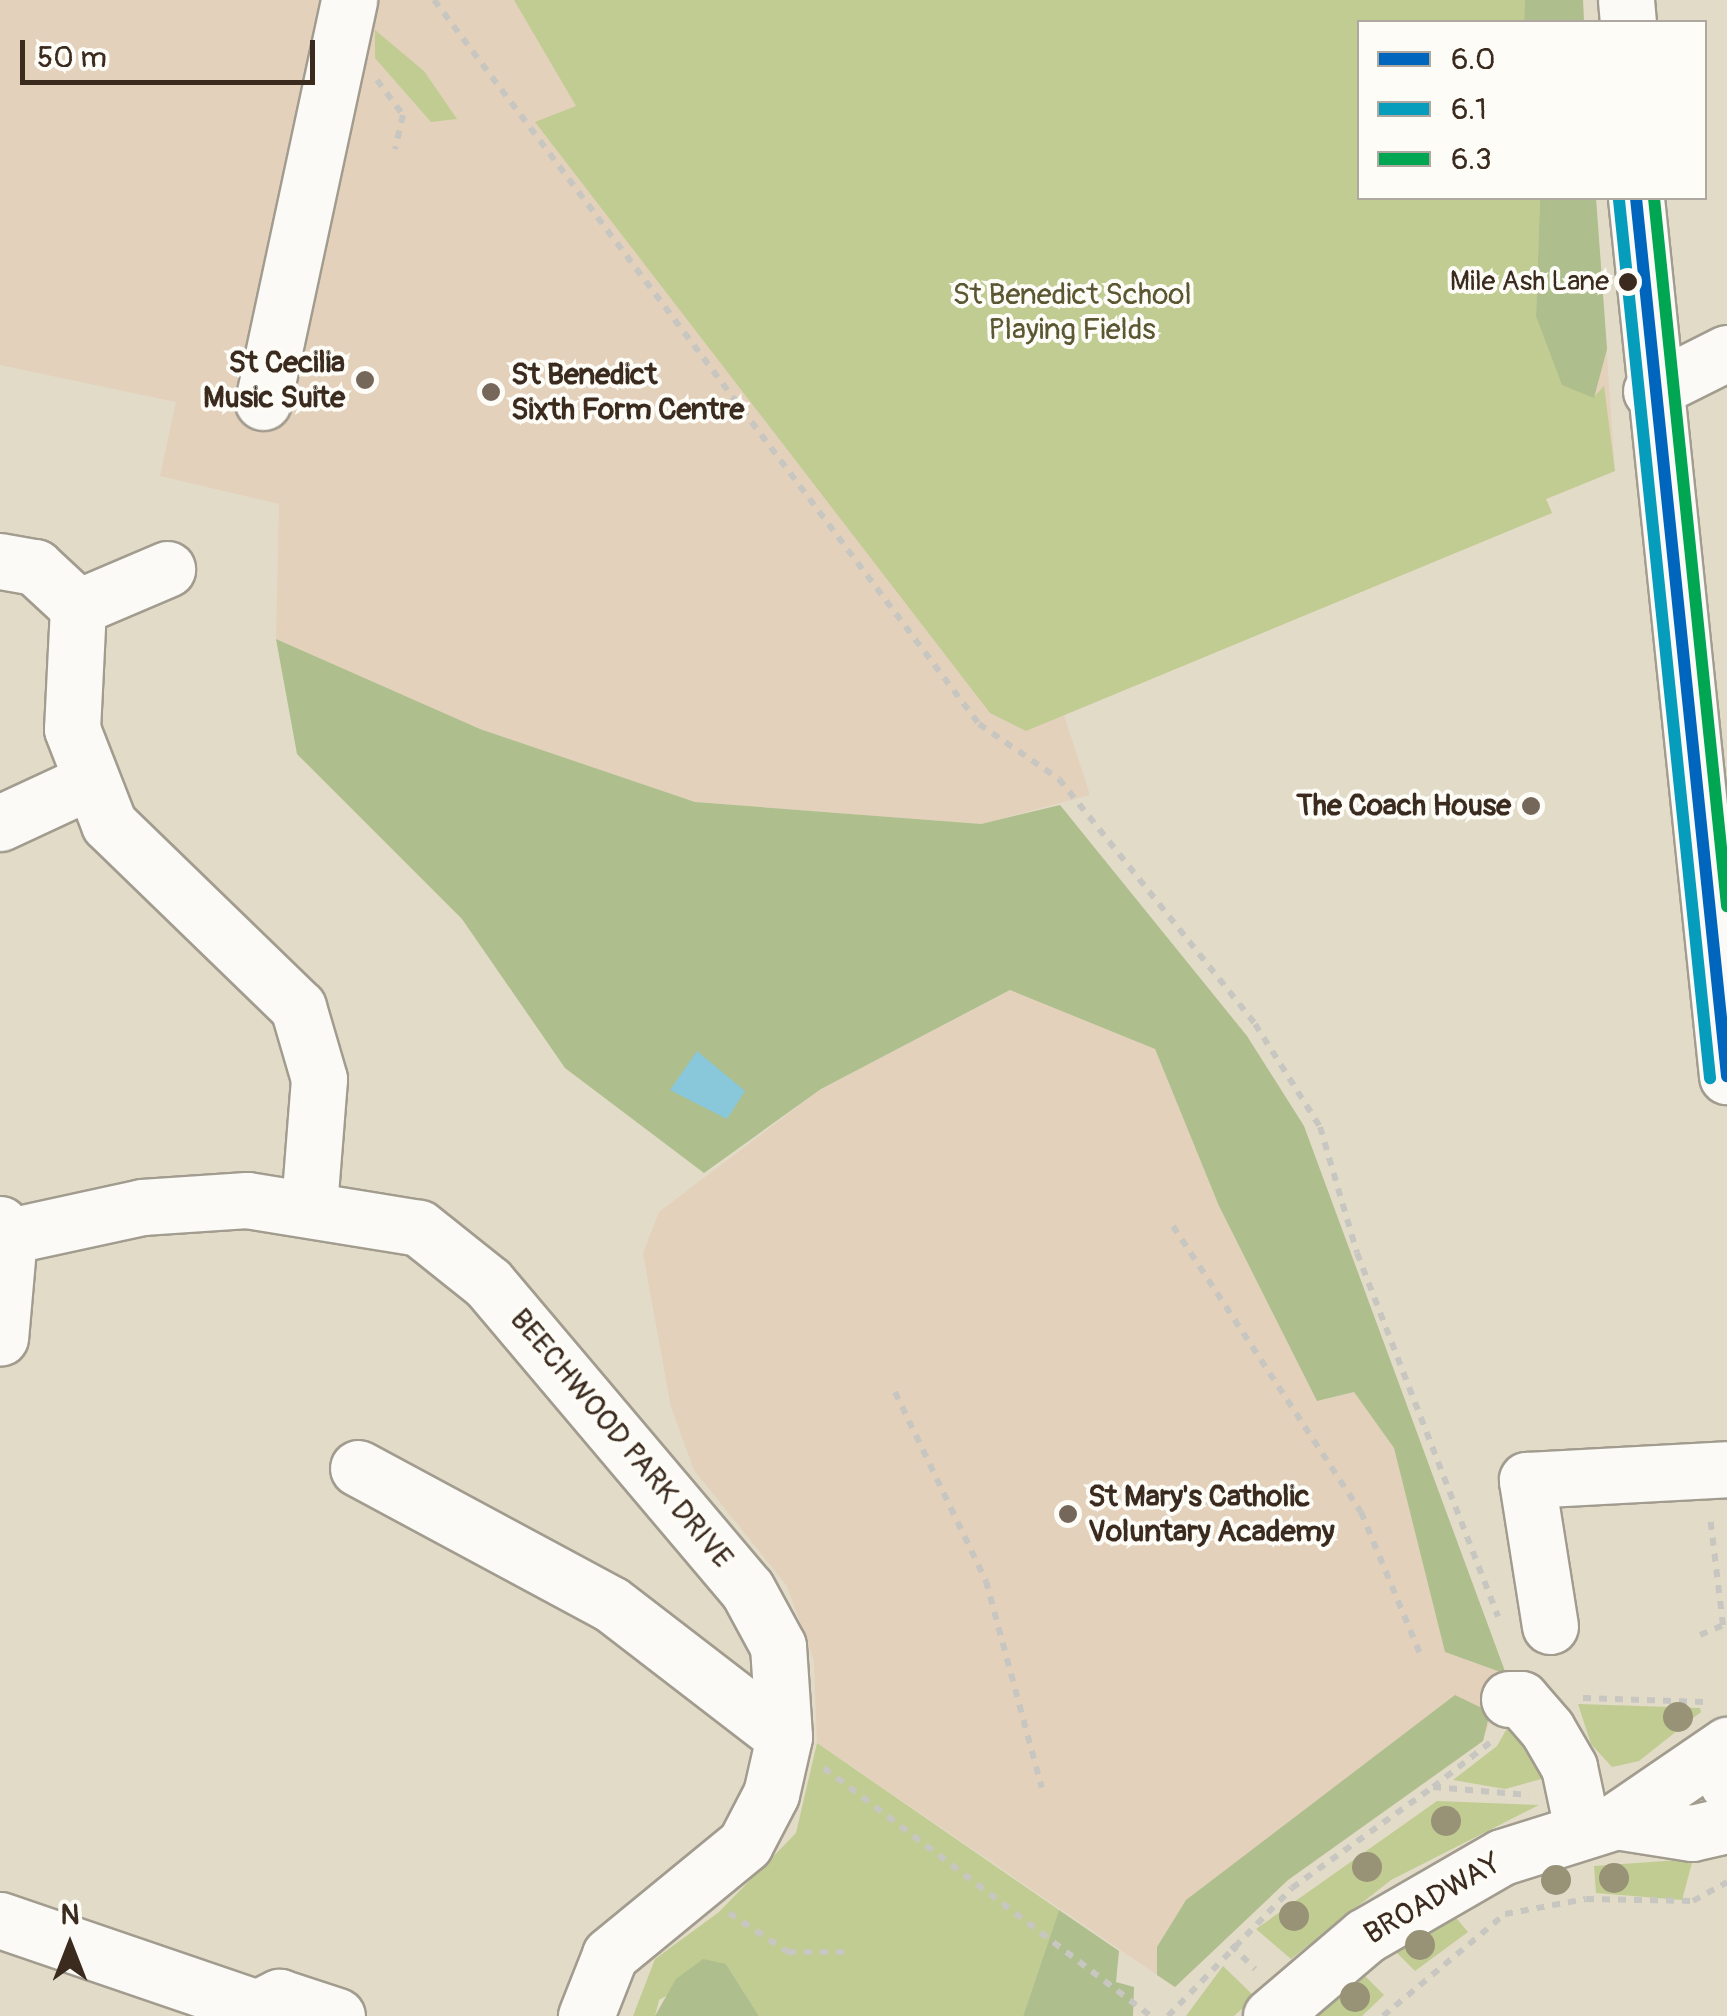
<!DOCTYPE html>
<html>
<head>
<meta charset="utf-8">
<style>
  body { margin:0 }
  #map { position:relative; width:1727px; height:2016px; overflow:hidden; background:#e2dbc8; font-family:Pangolin,sans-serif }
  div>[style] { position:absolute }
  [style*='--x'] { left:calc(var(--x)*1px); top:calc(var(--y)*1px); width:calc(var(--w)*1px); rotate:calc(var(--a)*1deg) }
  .built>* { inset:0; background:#e3d1bb }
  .green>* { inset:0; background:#c1cc92 }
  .forest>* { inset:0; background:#aebe8c }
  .water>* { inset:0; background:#89c7da }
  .path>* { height:6px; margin-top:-3px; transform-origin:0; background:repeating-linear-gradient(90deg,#c8c6c1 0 8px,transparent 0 16px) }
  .roads { filter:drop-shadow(2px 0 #a29c8f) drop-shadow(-2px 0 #a29c8f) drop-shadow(0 2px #a29c8f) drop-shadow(0 -2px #a29c8f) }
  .minor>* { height:55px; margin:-27.5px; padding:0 27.5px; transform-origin:27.5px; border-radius:27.5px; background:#fbfaf7 }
  .major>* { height:55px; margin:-27.5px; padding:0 27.5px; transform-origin:27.5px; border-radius:27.5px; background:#fbfaf7 }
  .bus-1>* { height:12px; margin:-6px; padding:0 6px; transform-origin:6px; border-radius:6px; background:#0065bd }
  .bus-2>* { height:12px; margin:-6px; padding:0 6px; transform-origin:6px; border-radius:6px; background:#069cbc }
  .bus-3>* { height:12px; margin:-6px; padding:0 6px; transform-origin:6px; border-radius:6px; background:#00a651 }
  .trees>* { width:30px; height:30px; margin:-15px; border-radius:50%; background:#989276 }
  .dots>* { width:28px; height:28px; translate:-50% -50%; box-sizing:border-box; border:5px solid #fdfcf7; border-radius:50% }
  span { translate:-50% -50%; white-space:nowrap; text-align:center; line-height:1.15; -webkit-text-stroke:8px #fdfcf7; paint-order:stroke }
  .bus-label { font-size:28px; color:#3b2a1e }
  .right { translate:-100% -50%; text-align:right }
  .park-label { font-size:30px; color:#5b5733 }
  .poi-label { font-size:30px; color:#3b2a1e; font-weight:700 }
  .left { translate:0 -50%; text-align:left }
  .street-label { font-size:30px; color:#3b2a1e }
  .legend { position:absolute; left:1357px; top:20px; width:350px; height:180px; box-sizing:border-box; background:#fdfcf7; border:2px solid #afa8a0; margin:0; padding:12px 18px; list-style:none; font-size:30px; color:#3b2a1e }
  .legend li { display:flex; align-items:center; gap:20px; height:50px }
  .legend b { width:50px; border:2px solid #afa8a0 }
  .north { position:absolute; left:20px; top:1896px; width:100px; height:100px; -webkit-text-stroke:8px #fdfcf7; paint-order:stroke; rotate:0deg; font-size:28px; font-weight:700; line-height:40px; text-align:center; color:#3b2a1e }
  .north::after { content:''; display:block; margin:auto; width:35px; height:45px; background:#3b2a1e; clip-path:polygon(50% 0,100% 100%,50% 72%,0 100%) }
  .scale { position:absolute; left:20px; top:40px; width:295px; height:45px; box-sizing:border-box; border:5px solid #3b2a1e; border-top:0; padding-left:12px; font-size:30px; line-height:35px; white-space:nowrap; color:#3b2a1e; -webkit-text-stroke:8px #fdfcf7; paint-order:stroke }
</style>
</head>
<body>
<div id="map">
  <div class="built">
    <i style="clip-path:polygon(0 0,1583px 0,1584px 22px,1360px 22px,1360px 198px,1596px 198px,1615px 471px,1546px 499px,1552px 513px,1064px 715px,1090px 795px,981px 824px,695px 802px,480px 729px,276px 639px,279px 504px,160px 476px,176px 402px,0 365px)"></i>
    <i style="clip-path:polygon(1011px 990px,1155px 1049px,1219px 1206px,1318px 1401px,1354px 1392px,1394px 1448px,1445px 1652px,1506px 1674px,1483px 1741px,1288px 1880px,1175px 1987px,817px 1743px,814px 1660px,787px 1586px,694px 1470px,671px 1407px,643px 1253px,659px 1212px,821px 1089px)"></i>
  </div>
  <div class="green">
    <i style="clip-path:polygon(514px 0,1525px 0,1524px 22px,1360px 22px,1360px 198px,1540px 198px,1536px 316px,1593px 398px,1604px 386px,1615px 471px,1546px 499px,1552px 513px,1026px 731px,990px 713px,535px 122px,576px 106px)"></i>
    <i style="clip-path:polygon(375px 30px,424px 71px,457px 119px,431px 122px,375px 58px)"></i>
    <i style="clip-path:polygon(1578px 1704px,1700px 1708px,1701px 1712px,1639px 1761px,1612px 1767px,1591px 1744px)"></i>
    <i style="clip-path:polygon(1518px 1709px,1545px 1778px,1505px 1789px,1453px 1780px,1497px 1746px)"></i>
    <i style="clip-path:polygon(817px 1743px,1059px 1910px,1023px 2016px,759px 2016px,726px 1964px,659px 2000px,655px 2016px,633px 2016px,655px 1959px,719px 1912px,796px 1833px)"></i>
    <i style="clip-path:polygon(1437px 1801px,1539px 1805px,1391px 1880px,1291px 1959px,1256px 1929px)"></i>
    <i style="clip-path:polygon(1693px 1859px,1682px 1900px,1596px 1893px,1594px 1866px)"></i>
    <i style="clip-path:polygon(1452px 1913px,1468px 1932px,1415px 1971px,1396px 1952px)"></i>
    <i style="clip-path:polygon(1223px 1966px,1255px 1997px,1234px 2016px,1186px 2016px)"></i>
    <i style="clip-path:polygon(1359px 1970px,1384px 1995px,1362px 2016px,1311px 2016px)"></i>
  </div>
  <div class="forest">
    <i style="clip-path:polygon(1525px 0,1583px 0,1584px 22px,1524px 22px)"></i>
    <i style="clip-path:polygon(1540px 198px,1596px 198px,1607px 349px,1594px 398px,1562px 385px,1536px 316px)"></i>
    <i style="clip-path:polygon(276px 639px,480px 729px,695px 802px,981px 824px,1060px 805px,1247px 1036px,1304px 1126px,1506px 1674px,1445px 1652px,1394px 1448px,1354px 1392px,1317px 1401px,1219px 1206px,1155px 1049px,1010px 990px,821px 1089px,704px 1173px,565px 1068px,462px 919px,297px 754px)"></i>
    <i style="clip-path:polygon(1455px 1695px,1490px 1712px,1483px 1741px,1288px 1880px,1175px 1987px,1157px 1975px,1157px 1947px,1186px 1900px)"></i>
    <i style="clip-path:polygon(1059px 1910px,1119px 1951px,1116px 1982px,1134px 1987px,1133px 2016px,1023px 2016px)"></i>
    <i style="clip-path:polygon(703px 1959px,726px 1964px,759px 2016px,655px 2016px,676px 1979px)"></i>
  </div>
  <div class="water">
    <i style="clip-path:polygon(697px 1051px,745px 1091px,727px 1119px,670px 1090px)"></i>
  </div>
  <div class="path">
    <i style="--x:434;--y:0;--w:906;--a:53.03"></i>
    <i style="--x:979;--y:724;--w:97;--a:34.5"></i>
    <i style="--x:1059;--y:779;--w:314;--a:51.3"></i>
    <i style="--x:1255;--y:1024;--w:122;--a:57.7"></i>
    <i style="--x:1320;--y:1127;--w:131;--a:73.6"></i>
    <i style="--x:1357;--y:1253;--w:390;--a:68.8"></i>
    <i style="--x:377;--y:80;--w:44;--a:53.4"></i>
    <i style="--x:403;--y:115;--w:35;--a:103"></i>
    <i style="--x:1173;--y:1226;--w:342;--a:56.7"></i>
    <i style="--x:1361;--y:1512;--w:154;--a:67.4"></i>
    <i style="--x:895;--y:1392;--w:210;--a:64.3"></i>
    <i style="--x:986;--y:1581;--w:214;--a:74.9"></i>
    <i style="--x:1700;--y:1635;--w:25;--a:-23"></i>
    <i style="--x:1723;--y:1625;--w:110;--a:-96.8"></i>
    <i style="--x:1583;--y:1698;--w:122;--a:1.9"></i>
    <i style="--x:824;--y:1768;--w:410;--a:37.2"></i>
    <i style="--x:1433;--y:1787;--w:75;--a:-37.9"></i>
    <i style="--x:729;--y:1913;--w:71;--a:33.5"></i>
    <i style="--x:788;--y:1952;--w:57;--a:0"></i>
    <i style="--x:1231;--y:1945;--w:34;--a:45"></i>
    <i style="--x:1168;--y:2016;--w:178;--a:-45.9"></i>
    <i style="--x:1292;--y:1888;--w:173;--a:-35.6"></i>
    <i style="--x:1433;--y:1787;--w:96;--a:4.8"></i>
    <i style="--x:1383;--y:2016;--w:159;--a:-39.9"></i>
    <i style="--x:1505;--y:1914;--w:82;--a:-10.5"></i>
    <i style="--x:1586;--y:1899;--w:107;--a:1.1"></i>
    <i style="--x:1693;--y:1901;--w:39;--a:-29"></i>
  </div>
  <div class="roads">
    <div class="minor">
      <i style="--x:1651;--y:391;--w:85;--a:-26.6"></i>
      <i style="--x:263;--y:402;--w:411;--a:-77.9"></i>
      <i style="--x:0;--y:561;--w:36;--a:10"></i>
      <i style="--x:35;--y:567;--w:59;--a:42.9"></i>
      <i style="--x:78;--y:607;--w:122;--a:92.8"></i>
      <i style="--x:72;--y:729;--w:102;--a:68.7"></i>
      <i style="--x:109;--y:824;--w:263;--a:44.1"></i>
      <i style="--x:298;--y:1007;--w:75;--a:73.7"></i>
      <i style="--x:319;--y:1079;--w:126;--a:94.5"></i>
      <i style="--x:78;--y:607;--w:97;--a:-23.1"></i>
      <i style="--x:0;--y:823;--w:95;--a:-24.9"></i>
      <i style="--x:0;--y:1224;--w:15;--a:53"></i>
      <i style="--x:9;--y:1236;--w:102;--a:95"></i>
      <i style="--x:9;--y:1236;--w:136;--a:-12.3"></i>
      <i style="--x:142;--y:1207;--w:105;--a:-3.8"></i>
      <i style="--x:247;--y:1200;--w:174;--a:9.2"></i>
      <i style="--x:419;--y:1228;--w:88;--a:38.6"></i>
      <i style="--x:488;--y:1283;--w:401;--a:49.8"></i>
      <i style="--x:747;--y:1589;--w:65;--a:61.5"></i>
      <i style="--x:778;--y:1646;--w:91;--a:86.2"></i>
      <i style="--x:784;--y:1737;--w:58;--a:102.8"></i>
      <i style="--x:771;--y:1794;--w:56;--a:117.5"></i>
      <i style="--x:745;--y:1844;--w:175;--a:140.6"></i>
      <i style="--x:610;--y:1955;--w:66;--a:111.5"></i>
      <i style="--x:358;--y:1468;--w:287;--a:28.3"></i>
      <i style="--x:611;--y:1604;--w:218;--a:37.6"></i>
      <i style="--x:1550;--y:1626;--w:148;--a:-99"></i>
      <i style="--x:1527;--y:1480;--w:200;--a:-3.1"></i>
      <i style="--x:1509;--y:1699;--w:12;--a:0"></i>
      <i style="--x:1521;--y:1699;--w:40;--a:49"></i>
      <i style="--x:1547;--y:1729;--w:44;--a:59.9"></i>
      <i style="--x:1569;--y:1767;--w:62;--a:78"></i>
      <i style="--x:1616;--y:1821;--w:135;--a:-34.4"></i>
      <i style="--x:0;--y:1920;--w:272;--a:18.9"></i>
      <i style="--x:257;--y:2008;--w:25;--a:-27"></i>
      <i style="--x:279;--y:1997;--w:61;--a:18.1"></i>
      <i style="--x:1271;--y:2016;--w:123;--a:-40.4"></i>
      <i style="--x:1365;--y:1936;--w:158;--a:-30"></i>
      <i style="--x:1502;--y:1857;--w:120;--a:-17.5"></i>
      <i style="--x:1616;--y:1821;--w:77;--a:9"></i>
      <i style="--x:1692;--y:1833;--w:36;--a:-13"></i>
    </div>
    <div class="major">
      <i style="--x:1626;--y:0;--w:22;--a:85"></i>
      <i style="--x:1636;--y:198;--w:883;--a:84.08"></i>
      <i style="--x:1727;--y:1753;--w:30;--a:90"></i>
    </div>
  </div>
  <div class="bus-1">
    <i style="--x:1636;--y:198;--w:883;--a:84.08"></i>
  </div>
  <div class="bus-2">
    <i style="--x:1619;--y:200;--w:883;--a:84.08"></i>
  </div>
  <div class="bus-3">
    <i style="--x:1654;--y:198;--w:712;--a:84.11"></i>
  </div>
  <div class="trees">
    <i style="left:1678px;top:1717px"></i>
    <i style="left:1446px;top:1821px"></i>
    <i style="left:1367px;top:1867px"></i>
    <i style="left:1614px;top:1878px"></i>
    <i style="left:1556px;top:1880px"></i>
    <i style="left:1294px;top:1916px"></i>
    <i style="left:1420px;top:1945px"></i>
    <i style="left:1355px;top:1997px"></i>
  </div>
  <div class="dots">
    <i style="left:1628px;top:282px;background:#3b2a1e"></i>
    <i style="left:365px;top:380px;background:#75685a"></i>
    <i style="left:491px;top:392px;background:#75685a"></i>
    <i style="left:1531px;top:806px;background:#75685a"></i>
    <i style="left:1068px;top:1514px;background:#75685a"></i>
  </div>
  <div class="bus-label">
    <span class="right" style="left:1609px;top:282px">Mile Ash Lane</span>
  </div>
  <div class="park-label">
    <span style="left:1072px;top:312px">St Benedict School<br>Playing Fields</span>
  </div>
  <div class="poi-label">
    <span class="right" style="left:345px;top:380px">St Cecilia<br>Music Suite</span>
    <span class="left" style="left:511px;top:392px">St Benedict<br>Sixth Form Centre</span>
    <span class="right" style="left:1511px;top:806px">The Coach House</span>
    <span class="left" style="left:1088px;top:1514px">St Mary's Catholic<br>Voluntary Academy</span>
  </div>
  <div class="street-label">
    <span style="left:621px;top:1439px;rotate:50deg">BEECHWOOD PARK DRIVE</span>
    <span style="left:1433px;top:1899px;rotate:-30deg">BROADWAY</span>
  </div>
  <ul class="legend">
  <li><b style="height:12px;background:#0065bd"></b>6.0</li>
  <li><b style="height:12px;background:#069cbc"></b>6.1</li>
  <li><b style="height:12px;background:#00a651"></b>6.3</li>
  </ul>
  <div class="north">N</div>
  <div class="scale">50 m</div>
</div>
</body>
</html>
